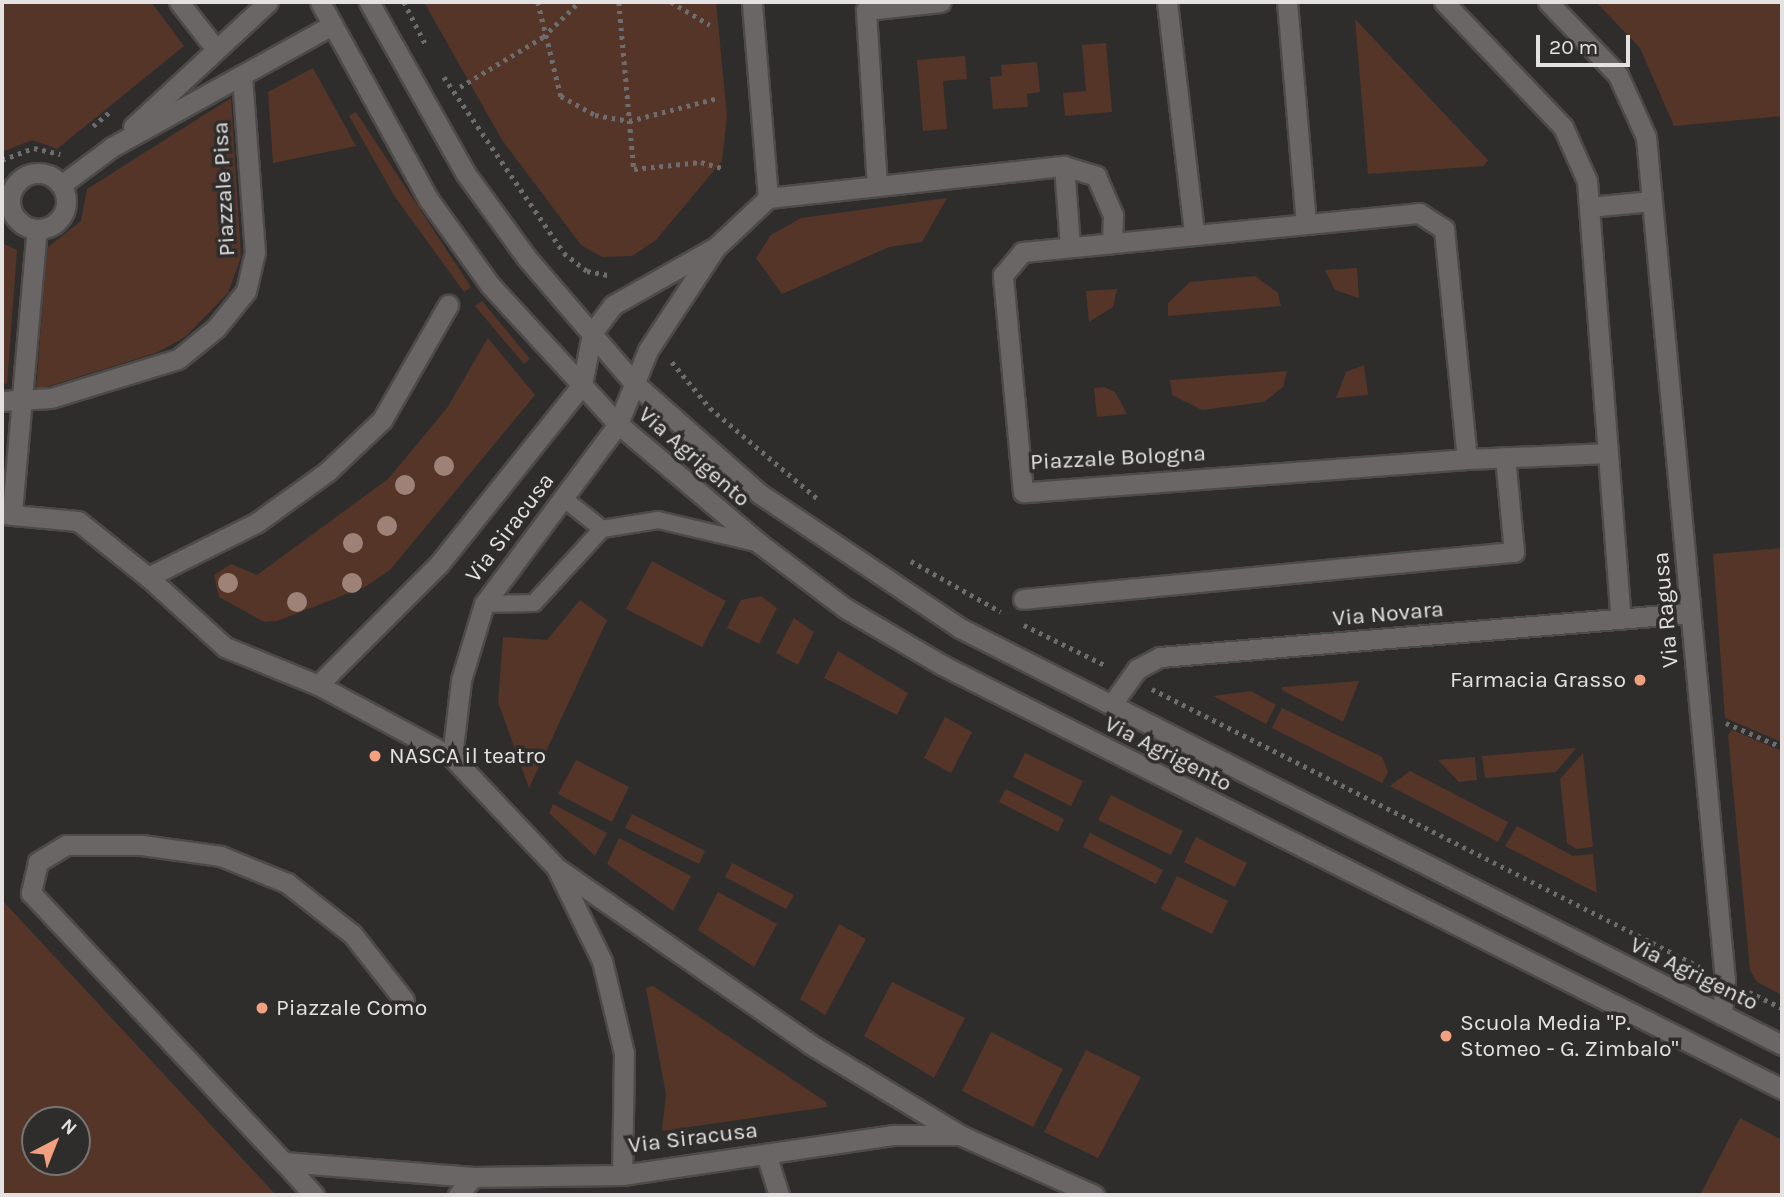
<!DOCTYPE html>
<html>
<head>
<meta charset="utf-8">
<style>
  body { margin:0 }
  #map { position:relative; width:1784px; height:1197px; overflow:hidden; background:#2f2d2c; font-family:Karla,sans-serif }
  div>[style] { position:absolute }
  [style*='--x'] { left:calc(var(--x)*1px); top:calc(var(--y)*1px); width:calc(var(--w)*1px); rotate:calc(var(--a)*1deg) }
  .green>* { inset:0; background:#543528 }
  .path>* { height:4.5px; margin-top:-2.25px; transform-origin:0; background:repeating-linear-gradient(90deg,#6e6c6c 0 3.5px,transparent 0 8.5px) }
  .roads { filter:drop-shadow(2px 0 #4d4a49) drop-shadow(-2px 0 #4d4a49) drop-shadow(0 2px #4d4a49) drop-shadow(0 -2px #4d4a49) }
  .service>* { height:16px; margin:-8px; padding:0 8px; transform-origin:8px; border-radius:8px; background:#696665 }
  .minor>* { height:19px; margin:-9.5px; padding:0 9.5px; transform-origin:9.5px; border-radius:9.5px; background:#696665 }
  .minor>.ring { margin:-9.5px; padding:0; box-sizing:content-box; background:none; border:19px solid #696665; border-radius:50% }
  .trees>* { width:20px; height:20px; margin:-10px; border-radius:50%; background:#9f8277 }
  .dots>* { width:19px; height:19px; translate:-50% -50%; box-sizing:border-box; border:4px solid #2f2d2c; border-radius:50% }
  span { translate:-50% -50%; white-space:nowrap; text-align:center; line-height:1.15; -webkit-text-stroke:7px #2f2d2c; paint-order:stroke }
  .street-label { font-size:23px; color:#e3e1e1 }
  .poi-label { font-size:23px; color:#e3e1e1 }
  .right { translate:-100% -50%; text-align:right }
  .left { translate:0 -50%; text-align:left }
  .frame { position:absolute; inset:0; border:4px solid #e3e1e1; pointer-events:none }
  .north { position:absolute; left:21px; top:1106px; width:70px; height:70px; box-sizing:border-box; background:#2f2d2c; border:2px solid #777574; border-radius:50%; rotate:42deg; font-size:19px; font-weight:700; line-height:28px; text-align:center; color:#e3e1e1 }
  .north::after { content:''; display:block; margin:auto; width:24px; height:32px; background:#f2a07f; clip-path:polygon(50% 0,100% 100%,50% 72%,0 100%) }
  .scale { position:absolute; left:1536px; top:35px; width:94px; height:32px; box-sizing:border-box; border:4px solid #e3e1e1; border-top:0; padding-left:9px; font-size:21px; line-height:24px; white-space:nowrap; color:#e3e1e1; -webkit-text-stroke:5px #2f2d2c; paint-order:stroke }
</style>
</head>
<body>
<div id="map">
  <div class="green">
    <i style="clip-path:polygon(2px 2px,151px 2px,184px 46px,57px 149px,32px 140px,2px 152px)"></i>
    <i style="clip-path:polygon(424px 2px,716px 2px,727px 116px,722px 161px,656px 240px,632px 256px,602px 257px,581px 245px,502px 140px)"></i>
    <i style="clip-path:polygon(1596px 2px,1782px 2px,1782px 116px,1674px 126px,1640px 48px)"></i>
    <i style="clip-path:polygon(1355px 19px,1488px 160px,1484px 166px,1368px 174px)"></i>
    <i style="clip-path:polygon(1106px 43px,1112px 112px,1065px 116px,1063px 93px,1086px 91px,1082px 45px)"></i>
    <i style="clip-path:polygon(965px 56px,967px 79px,943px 81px,947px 129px,923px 131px,917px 60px)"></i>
    <i style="clip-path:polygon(1037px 62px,1040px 92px,1027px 94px,1028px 107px,993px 109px,990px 77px,1002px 76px,1001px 65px)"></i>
    <i style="clip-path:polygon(313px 68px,356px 146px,273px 163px,268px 92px)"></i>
    <i style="clip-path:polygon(231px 98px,241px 257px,228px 293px,185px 337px,156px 353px,36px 390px,47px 248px,81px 221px,87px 189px)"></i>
    <i style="clip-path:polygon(356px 112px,471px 287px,464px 292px,395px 197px,349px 116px)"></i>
    <i style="clip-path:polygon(947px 198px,922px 242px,889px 247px,782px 294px,756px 258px,771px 235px,801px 218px)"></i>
    <i style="clip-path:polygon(2px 243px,17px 250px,7px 384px,2px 383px)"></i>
    <i style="clip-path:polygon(1357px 268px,1359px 298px,1335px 290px,1325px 270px)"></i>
    <i style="clip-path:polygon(1255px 276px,1278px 293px,1281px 306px,1168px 316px,1168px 303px,1190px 282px)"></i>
    <i style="clip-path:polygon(1117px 289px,1113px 307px,1089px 322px,1086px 291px)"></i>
    <i style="clip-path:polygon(482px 301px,530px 359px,524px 364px,475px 306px)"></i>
    <i style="clip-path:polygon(488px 338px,535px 395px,390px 570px,365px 587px,277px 621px,264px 622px,219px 597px,214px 575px,231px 564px,257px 575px,388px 479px,447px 408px)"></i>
    <i style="clip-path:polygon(1364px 365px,1368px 395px,1336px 398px,1346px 372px)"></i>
    <i style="clip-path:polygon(1287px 371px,1283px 387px,1264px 402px,1202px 410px,1172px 395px,1170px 380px)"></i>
    <i style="clip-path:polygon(1104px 387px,1115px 392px,1127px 414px,1097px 417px,1094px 388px)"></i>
    <i style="clip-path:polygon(1782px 548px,1782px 742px,1725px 718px,1713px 554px)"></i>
    <i style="clip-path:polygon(652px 561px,726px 601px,702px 647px,626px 609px)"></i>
    <i style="clip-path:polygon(761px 596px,777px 608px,759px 644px,727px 628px,741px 600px)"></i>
    <i style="clip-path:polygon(580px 600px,607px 620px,529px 788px,498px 702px,503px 637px,547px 640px)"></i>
    <i style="clip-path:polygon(794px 618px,814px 632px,798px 665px,776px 653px)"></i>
    <i style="clip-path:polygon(838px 651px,908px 693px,897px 715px,824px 678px)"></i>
    <i style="clip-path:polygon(1359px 681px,1343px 722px,1282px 690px,1282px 687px)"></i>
    <i style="clip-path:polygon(1251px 691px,1276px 705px,1266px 724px,1213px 696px)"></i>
    <i style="clip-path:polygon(1282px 708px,1382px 757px,1388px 772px,1382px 783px,1272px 728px)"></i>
    <i style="clip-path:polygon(945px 717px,972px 732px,951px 773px,924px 758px)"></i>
    <i style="clip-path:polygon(1732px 730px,1782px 751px,1782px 995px,1757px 982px,1750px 970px,1728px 735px)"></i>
    <i style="clip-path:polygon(1576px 748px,1556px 772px,1485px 778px,1482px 756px)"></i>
    <i style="clip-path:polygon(1025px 753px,1083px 781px,1071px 806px,1013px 777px)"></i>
    <i style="clip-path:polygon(1583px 753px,1593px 847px,1576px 849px,1567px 843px,1560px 779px)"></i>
    <i style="clip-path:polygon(1475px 757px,1477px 780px,1459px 782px,1438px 760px)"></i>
    <i style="clip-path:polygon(576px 760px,629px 787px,612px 822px,558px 794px)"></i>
    <i style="clip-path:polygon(1410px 771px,1508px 822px,1498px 842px,1390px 786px)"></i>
    <i style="clip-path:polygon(1006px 789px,1064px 819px,1058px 832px,999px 802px)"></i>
    <i style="clip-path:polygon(1111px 795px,1183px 831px,1171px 855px,1098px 820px)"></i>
    <i style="clip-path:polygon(553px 804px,607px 833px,595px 856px,549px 813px)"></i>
    <i style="clip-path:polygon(632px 814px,705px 851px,699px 864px,625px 828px)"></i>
    <i style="clip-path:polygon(1517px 826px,1573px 856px,1593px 854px,1597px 893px,1505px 846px)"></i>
    <i style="clip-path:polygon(1090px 833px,1163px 870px,1156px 884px,1083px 847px)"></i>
    <i style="clip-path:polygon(1196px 837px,1247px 863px,1235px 887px,1184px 862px)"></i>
    <i style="clip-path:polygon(619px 838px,691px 876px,673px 911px,607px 864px)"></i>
    <i style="clip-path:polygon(732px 863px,794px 895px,786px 909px,725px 877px)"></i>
    <i style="clip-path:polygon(1177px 876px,1228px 901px,1212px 934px,1161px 909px)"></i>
    <i style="clip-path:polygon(718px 892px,777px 924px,754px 967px,698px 930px)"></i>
    <i style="clip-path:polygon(evenodd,2px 900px,276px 1195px,2px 1195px,2px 900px,35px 1120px,77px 1120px,77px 1162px,35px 1162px,35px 1120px)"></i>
    <i style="clip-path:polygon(839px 924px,866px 939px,825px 1015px,800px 999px)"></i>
    <i style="clip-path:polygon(892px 982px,965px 1018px,934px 1078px,864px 1036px)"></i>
    <i style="clip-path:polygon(653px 986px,826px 1102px,827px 1107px,662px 1131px,666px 1094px,646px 988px)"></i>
    <i style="clip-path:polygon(991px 1032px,1063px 1069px,1033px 1127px,962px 1091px)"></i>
    <i style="clip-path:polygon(1086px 1050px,1141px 1077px,1098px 1158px,1044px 1132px)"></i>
    <i style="clip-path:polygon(1740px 1118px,1782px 1140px,1782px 1195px,1700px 1195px)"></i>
  </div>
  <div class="path">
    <i style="--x:404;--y:2;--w:48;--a:62.9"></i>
    <i style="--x:538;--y:2;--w:97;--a:76.3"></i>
    <i style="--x:561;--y:96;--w:39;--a:29"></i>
    <i style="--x:595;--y:115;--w:35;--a:10"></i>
    <i style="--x:629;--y:121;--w:91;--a:-14.6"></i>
    <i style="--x:619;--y:2;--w:168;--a:84.9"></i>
    <i style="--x:634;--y:169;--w:67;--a:-6"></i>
    <i style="--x:701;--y:162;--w:25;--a:16"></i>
    <i style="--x:671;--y:2;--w:45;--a:30.5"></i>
    <i style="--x:444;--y:77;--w:213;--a:55.7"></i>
    <i style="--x:564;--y:253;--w:29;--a:38"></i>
    <i style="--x:587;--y:271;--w:25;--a:11"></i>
    <i style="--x:460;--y:87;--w:97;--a:-31.1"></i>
    <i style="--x:543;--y:37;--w:50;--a:-44.2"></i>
    <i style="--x:93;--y:126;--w:23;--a:-40"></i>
    <i style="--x:2;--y:160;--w:34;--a:-21"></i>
    <i style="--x:34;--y:148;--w:27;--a:13"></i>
    <i style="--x:672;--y:362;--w:60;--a:50.4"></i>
    <i style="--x:710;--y:408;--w:140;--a:40.1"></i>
    <i style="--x:911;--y:561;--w:103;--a:29.5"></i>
    <i style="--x:1024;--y:625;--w:93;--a:26.3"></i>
    <i style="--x:1152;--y:689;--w:614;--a:26.9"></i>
    <i style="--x:1726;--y:723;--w:61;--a:23.2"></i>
    <i style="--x:1749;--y:992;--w:37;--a:26"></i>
  </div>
  <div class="roads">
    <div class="service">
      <i style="--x:563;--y:498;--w:50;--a:38.5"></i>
      <i style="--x:484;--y:604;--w:50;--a:-1.1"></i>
      <i style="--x:534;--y:603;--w:100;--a:-47.4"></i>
      <i style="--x:602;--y:529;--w:57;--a:-9.1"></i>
      <i style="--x:658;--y:520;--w:105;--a:13.2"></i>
    </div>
    <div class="minor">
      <i style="--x:179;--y:2;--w:58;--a:52"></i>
      <i style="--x:320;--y:2;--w:226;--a:61.2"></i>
      <i style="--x:429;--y:200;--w:105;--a:54.3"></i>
      <i style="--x:490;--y:285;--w:189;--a:47.4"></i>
      <i style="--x:618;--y:424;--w:186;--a:40.2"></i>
      <i style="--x:760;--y:544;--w:106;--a:37"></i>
      <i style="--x:845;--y:608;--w:113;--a:30.4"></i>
      <i style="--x:942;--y:665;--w:941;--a:26.78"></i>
      <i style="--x:369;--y:2;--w:197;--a:60.6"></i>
      <i style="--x:466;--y:174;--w:102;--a:54.1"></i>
      <i style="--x:526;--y:257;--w:166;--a:49.4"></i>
      <i style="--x:634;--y:383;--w:168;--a:41.4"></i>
      <i style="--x:760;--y:494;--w:241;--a:33.8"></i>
      <i style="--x:960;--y:628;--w:922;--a:26.9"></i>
      <i style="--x:1167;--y:2;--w:232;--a:83.3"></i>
      <i style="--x:1287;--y:2;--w:222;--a:85.1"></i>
      <i style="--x:1444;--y:2;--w:173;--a:46.4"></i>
      <i style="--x:1563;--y:127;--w:59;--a:66"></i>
      <i style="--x:1587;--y:181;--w:439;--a:85.6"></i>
      <i style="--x:1548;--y:2;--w:101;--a:46.2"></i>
      <i style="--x:1618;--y:75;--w:68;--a:65.7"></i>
      <i style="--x:1646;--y:137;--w:847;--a:84.65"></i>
      <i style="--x:1725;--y:980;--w:35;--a:95"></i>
      <i style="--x:133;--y:127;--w:184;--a:-42.8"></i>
      <i style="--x:1064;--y:166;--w:80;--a:85.7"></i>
      <i class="ring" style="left:10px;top:173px;width:37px;height:37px"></i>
      <i style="--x:61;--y:185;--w:64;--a:-36.7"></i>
      <i style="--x:112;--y:147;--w:252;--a:-29"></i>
      <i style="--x:877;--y:186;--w:176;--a:-93.6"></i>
      <i style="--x:866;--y:10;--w:75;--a:-6.1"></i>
      <i style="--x:768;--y:198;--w:298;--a:-6.2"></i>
      <i style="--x:1064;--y:166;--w:34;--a:17"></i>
      <i style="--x:1096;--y:176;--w:43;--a:66.4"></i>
      <i style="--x:1113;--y:215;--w:26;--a:92"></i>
      <i style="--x:1589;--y:207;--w:63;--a:-5.4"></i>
      <i style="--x:1419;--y:213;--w:30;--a:33"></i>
      <i style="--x:1444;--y:229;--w:231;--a:84.3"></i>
      <i style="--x:1467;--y:459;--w:445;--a:175.7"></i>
      <i style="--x:1023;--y:492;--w:218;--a:-95.3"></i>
      <i style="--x:1003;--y:275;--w:30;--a:-50"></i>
      <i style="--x:1022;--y:252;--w:399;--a:-5.6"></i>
      <i style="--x:2;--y:401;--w:49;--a:-3.5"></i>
      <i style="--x:51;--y:398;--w:133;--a:-17.1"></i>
      <i style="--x:178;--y:359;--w:49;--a:-39.2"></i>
      <i style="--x:216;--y:328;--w:48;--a:-51"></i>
      <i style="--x:246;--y:291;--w:39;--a:-77"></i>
      <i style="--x:255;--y:253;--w:178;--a:-94.2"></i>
      <i style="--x:1467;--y:459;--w:141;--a:-2.4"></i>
      <i style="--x:12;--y:512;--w:284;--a:-85"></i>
      <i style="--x:2;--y:514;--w:76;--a:5.3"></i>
      <i style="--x:78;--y:521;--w:90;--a:38.7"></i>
      <i style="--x:148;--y:577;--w:121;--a:-26.6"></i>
      <i style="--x:256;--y:523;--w:89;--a:-35.8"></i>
      <i style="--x:328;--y:471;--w:74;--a:-43.4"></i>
      <i style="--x:382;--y:420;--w:133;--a:-60.1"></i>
      <i style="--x:148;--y:577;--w:104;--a:42.3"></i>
      <i style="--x:225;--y:647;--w:100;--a:22.2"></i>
      <i style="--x:318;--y:685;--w:152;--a:28.2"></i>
      <i style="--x:452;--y:757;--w:153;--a:46.6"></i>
      <i style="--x:557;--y:868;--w:308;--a:34.8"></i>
      <i style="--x:810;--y:1044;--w:175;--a:31.2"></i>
      <i style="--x:960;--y:1135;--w:147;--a:24.1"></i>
      <i style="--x:1023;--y:599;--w:493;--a:-5.5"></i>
      <i style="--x:1514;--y:552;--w:95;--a:-95.4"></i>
      <i style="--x:318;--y:685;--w:171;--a:-45"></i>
      <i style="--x:439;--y:564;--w:229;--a:-51.4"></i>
      <i style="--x:582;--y:385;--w:53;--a:-79.1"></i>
      <i style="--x:592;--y:333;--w:35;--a:-53"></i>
      <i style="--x:613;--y:305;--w:118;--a:-29.4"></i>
      <i style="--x:716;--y:247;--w:71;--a:-43.3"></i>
      <i style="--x:768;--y:198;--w:197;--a:-94.7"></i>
      <i style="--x:1112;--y:704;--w:43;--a:-54.5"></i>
      <i style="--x:1137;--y:669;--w:26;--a:-28"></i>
      <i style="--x:1160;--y:657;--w:532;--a:-4.75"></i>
      <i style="--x:452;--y:757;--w:78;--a:-83.3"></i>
      <i style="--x:461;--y:680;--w:79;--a:-73.2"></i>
      <i style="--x:484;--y:604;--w:224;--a:-53.3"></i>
      <i style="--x:618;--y:424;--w:80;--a:-67.9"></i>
      <i style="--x:648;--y:350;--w:123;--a:-56.6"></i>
      <i style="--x:557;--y:869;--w:102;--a:63.9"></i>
      <i style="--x:602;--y:961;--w:95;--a:76.6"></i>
      <i style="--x:624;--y:1053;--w:122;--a:90.9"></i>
      <i style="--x:404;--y:1000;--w:84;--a:-128.2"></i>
      <i style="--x:352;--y:934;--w:83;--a:-141.9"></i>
      <i style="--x:287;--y:883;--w:71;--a:-157.8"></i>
      <i style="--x:221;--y:856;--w:80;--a:-172.1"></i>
      <i style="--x:142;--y:845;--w:76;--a:180"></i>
      <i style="--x:66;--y:845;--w:33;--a:149"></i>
      <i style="--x:38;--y:862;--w:32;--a:103"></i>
      <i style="--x:31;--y:893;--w:369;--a:46.8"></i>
      <i style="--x:284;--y:1162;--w:190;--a:4.5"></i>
      <i style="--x:473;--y:1177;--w:149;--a:-0.8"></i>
      <i style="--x:622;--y:1175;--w:275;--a:-8.4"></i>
      <i style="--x:894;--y:1135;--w:66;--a:0"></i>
      <i style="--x:766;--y:1154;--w:43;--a:72.4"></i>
      <i style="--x:284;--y:1162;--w:45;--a:47.7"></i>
      <i style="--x:458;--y:1195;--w:23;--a:-50"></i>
    </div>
  </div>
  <div class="trees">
    <i style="left:444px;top:466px"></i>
    <i style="left:405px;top:485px"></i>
    <i style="left:387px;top:526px"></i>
    <i style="left:353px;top:543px"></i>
    <i style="left:228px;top:583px"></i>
    <i style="left:352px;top:583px"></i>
    <i style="left:297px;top:602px"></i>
  </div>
  <div class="dots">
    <i style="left:1640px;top:680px;background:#f2a07f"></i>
    <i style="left:375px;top:756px;background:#f2a07f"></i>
    <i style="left:262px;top:1008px;background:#f2a07f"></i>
    <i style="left:1446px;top:1036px;background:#f2a07f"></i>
  </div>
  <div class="street-label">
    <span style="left:224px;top:189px;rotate:-93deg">Piazzale Pisa</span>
    <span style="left:694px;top:457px;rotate:41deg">Via Agrigento</span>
    <span style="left:1118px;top:458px;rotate:-3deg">Piazzale Bologna</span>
    <span style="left:510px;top:528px;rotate:-53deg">Via Siracusa</span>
    <span style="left:1666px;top:610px;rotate:-95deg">Via Ragusa</span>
    <span style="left:1388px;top:614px;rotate:-5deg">Via Novara</span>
    <span style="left:1168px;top:754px;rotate:27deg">Via Agrigento</span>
    <span style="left:1694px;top:974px;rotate:26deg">Via Agrigento</span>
    <span style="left:693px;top:1138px;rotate:-7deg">Via Siracusa</span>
  </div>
  <div class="poi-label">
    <span class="right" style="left:1626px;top:680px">Farmacia Grasso</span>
    <span class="left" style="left:389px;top:756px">NASCA il teatro</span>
    <span class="left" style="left:276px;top:1008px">Piazzale Como</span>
    <span class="left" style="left:1460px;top:1036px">Scuola Media "P.<br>Stomeo - G. Zimbalo"</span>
  </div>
  <div class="frame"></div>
  <div class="north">N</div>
  <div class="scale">20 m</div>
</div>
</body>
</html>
